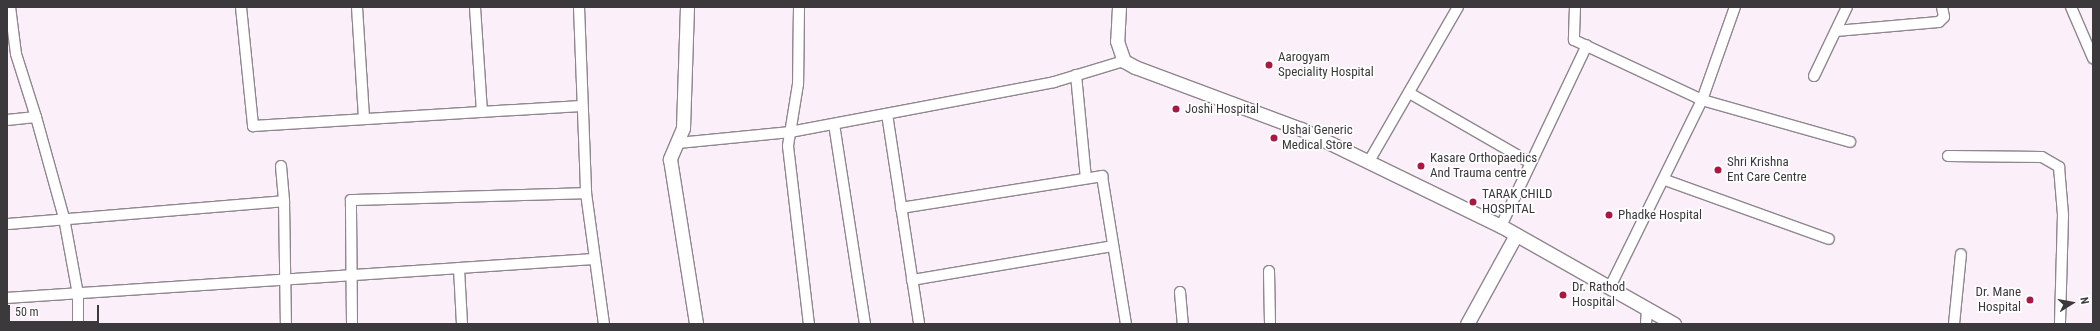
<!DOCTYPE html>
<html>
<head>
<meta charset="utf-8">
<style>
  body { margin:0 }
  #map { position:relative; width:2100px; height:331px; overflow:hidden; background:#fbf0f9; font-family:"Roboto Condensed",sans-serif }
  div>[style] { position:absolute }
  [style*='--x'] { left:calc(var(--x)*1px); top:calc(var(--y)*1px); width:calc(var(--w)*1px); rotate:calc(var(--a)*1deg) }
  .roads { filter:drop-shadow(1px 0 #8f868e) drop-shadow(-1px 0 #8f868e) drop-shadow(0 1px #8f868e) drop-shadow(0 -1px #8f868e) }
  .minor>* { height:10px; margin:-5px; padding:0 5px; transform-origin:5px; border-radius:5px; background:#fff }
  .tertiary>* { height:13px; margin:-6.5px; padding:0 6.5px; transform-origin:6.5px; border-radius:6.5px; background:#fff }
  .dots>* { width:11px; height:11px; translate:-50% -50%; box-sizing:border-box; border:2px solid #fff; border-radius:50% }
  span { translate:-50% -50%; white-space:nowrap; text-align:center; line-height:1.15; -webkit-text-stroke:3.5px #fff; paint-order:stroke }
  .poi-label { font-size:13px; color:#3c393c }
  .left { translate:0 -50%; text-align:left }
  .right { translate:-100% -50%; text-align:right }
  .frame { position:absolute; inset:0; border:8px solid #3c393c; pointer-events:none }
  .north { position:absolute; left:2052px; top:283px; width:40px; height:40px; -webkit-text-stroke:3px #fff; paint-order:stroke; rotate:79deg; font-size:11px; font-weight:700; line-height:16px; text-align:center; color:#3c393c }
  .north::after { content:''; display:block; margin:auto; width:14px; height:18px; background:#3c393c; clip-path:polygon(50% 0,100% 100%,50% 72%,0 100%) }
  .scale { position:absolute; left:8px; top:305px; width:91px; height:18px; box-sizing:border-box; border:2px solid #3c393c; border-top:0; padding-left:5px; font-size:12px; line-height:14px; white-space:nowrap; color:#3c393c; -webkit-text-stroke:3px #fff; paint-order:stroke }
</style>
</head>
<body>
<div id="map">
  <div class="roads">
    <div class="minor">
      <i style="--x:10;--y:7;--w:47;--a:82.7"></i>
      <i style="--x:16;--y:54;--w:66;--a:72.4"></i>
      <i style="--x:241;--y:7;--w:120;--a:84.2"></i>
      <i style="--x:253;--y:126;--w:329;--a:-3.5"></i>
      <i style="--x:357;--y:7;--w:112;--a:86.4"></i>
      <i style="--x:475;--y:7;--w:105;--a:86.2"></i>
      <i style="--x:579;--y:7;--w:186;--a:87.8"></i>
      <i style="--x:586;--y:193;--w:132;--a:82.2"></i>
      <i style="--x:799;--y:7;--w:77;--a:90.7"></i>
      <i style="--x:798;--y:84;--w:63;--a:99.2"></i>
      <i style="--x:788;--y:146;--w:179;--a:83.3"></i>
      <i style="--x:1575;--y:7;--w:33;--a:92"></i>
      <i style="--x:1574;--y:40;--w:141;--a:25.1"></i>
      <i style="--x:1702;--y:100;--w:99;--a:-70.5"></i>
      <i style="--x:2071;--y:7;--w:56;--a:66.7"></i>
      <i style="--x:1836;--y:31;--w:103;--a:-5"></i>
      <i style="--x:1939;--y:22;--w:7;--a:-45"></i>
      <i style="--x:1944;--y:17;--w:10;--a:-101"></i>
      <i style="--x:1076;--y:75;--w:103;--a:84.5"></i>
      <i style="--x:1814;--y:76;--w:76;--a:-64.4"></i>
      <i style="--x:1411;--y:94;--w:138;--a:29.9"></i>
      <i style="--x:887;--y:114;--w:212;--a:81.3"></i>
      <i style="--x:7;--y:120;--w:29;--a:-6"></i>
      <i style="--x:36;--y:117;--w:105;--a:74.5"></i>
      <i style="--x:64;--y:218;--w:77;--a:79.6"></i>
      <i style="--x:78;--y:294;--w:30;--a:90"></i>
      <i style="--x:834;--y:124;--w:202;--a:81.2"></i>
      <i style="--x:678;--y:143;--w:113;--a:-5.6"></i>
      <i style="--x:790;--y:132;--w:269;--a:-10.7"></i>
      <i style="--x:1054;--y:82;--w:73;--a:-16.7"></i>
      <i style="--x:1948;--y:156;--w:94;--a:0.6"></i>
      <i style="--x:2042;--y:157;--w:20;--a:30"></i>
      <i style="--x:2059;--y:167;--w:48;--a:85.2"></i>
      <i style="--x:2063;--y:215;--w:109;--a:91.6"></i>
      <i style="--x:1368;--y:163;--w:180;--a:-60"></i>
      <i style="--x:281;--y:166;--w:35;--a:85"></i>
      <i style="--x:1665;--y:180;--w:174;--a:19.8"></i>
      <i style="--x:901;--y:208;--w:204;--a:-9"></i>
      <i style="--x:1102;--y:176;--w:150;--a:80.8"></i>
      <i style="--x:7;--y:224;--w:278;--a:-4.7"></i>
      <i style="--x:284;--y:201;--w:123;--a:89.1"></i>
      <i style="--x:1501;--y:226;--w:200;--a:-64.6"></i>
      <i style="--x:1269;--y:271;--w:53;--a:88.9"></i>
      <i style="--x:912;--y:280;--w:204;--a:-9.6"></i>
      <i style="--x:1610;--y:287;--w:208;--a:-63.8"></i>
      <i style="--x:1702;--y:100;--w:154;--a:15.8"></i>
      <i style="--x:1180;--y:292;--w:32;--a:85"></i>
      <i style="--x:7;--y:298;--w:453;--a:-3.8"></i>
      <i style="--x:352;--y:324;--w:124;--a:-90.5"></i>
      <i style="--x:351;--y:200;--w:235;--a:-1.7"></i>
      <i style="--x:462;--y:324;--w:56;--a:-93.1"></i>
      <i style="--x:459;--y:268;--w:135;--a:-3.8"></i>
      <i style="--x:1646;--y:324;--w:16;--a:-86"></i>
      <i style="--x:1954;--y:324;--w:70;--a:-84.3"></i>
    </div>
    <div class="tertiary">
      <i style="--x:687;--y:7;--w:121;--a:91.9"></i>
      <i style="--x:683;--y:128;--w:34;--a:113"></i>
      <i style="--x:670;--y:159;--w:167;--a:81"></i>
      <i style="--x:1119;--y:7;--w:34;--a:93"></i>
      <i style="--x:1117;--y:41;--w:21;--a:71"></i>
      <i style="--x:1124;--y:61;--w:13;--a:29"></i>
      <i style="--x:1135;--y:67;--w:177;--a:20.5"></i>
      <i style="--x:1301;--y:129;--w:222;--a:25.9"></i>
      <i style="--x:1501;--y:226;--w:199;--a:29.5"></i>
      <i style="--x:1467;--y:324;--w:102;--a:-61.2"></i>
    </div>
  </div>
  <div class="dots">
    <i style="left:1269px;top:65px;background:#ab1743"></i>
    <i style="left:1176px;top:109px;background:#ab1743"></i>
    <i style="left:1274px;top:138px;background:#ab1743"></i>
    <i style="left:1421px;top:166px;background:#ab1743"></i>
    <i style="left:1718px;top:170px;background:#ab1743"></i>
    <i style="left:1473px;top:202px;background:#ab1743"></i>
    <i style="left:1609px;top:215px;background:#ab1743"></i>
    <i style="left:1563px;top:295px;background:#ab1743"></i>
    <i style="left:2030px;top:300px;background:#ab1743"></i>
  </div>
  <div class="poi-label">
    <span class="left" style="left:1278px;top:65px">Aarogyam<br>Speciality Hospital</span>
    <span class="left" style="left:1185px;top:109px">Joshi Hospital</span>
    <span class="left" style="left:1282px;top:138px">Ushai Generic<br>Medical Store</span>
    <span class="left" style="left:1430px;top:166px">Kasare Orthopaedics<br>And Trauma centre</span>
    <span class="left" style="left:1727px;top:170px">Shri Krishna<br>Ent Care Centre</span>
    <span class="left" style="left:1482px;top:202px">TARAK CHILD<br>HOSPITAL</span>
    <span class="left" style="left:1618px;top:215px">Phadke Hospital</span>
    <span class="left" style="left:1572px;top:295px">Dr. Rathod<br>Hospital</span>
    <span class="right" style="left:2021px;top:300px">Dr. Mane<br>Hospital</span>
  </div>
  <div class="frame"></div>
  <div class="north">N</div>
  <div class="scale">50 m</div>
</div>
</body>
</html>
